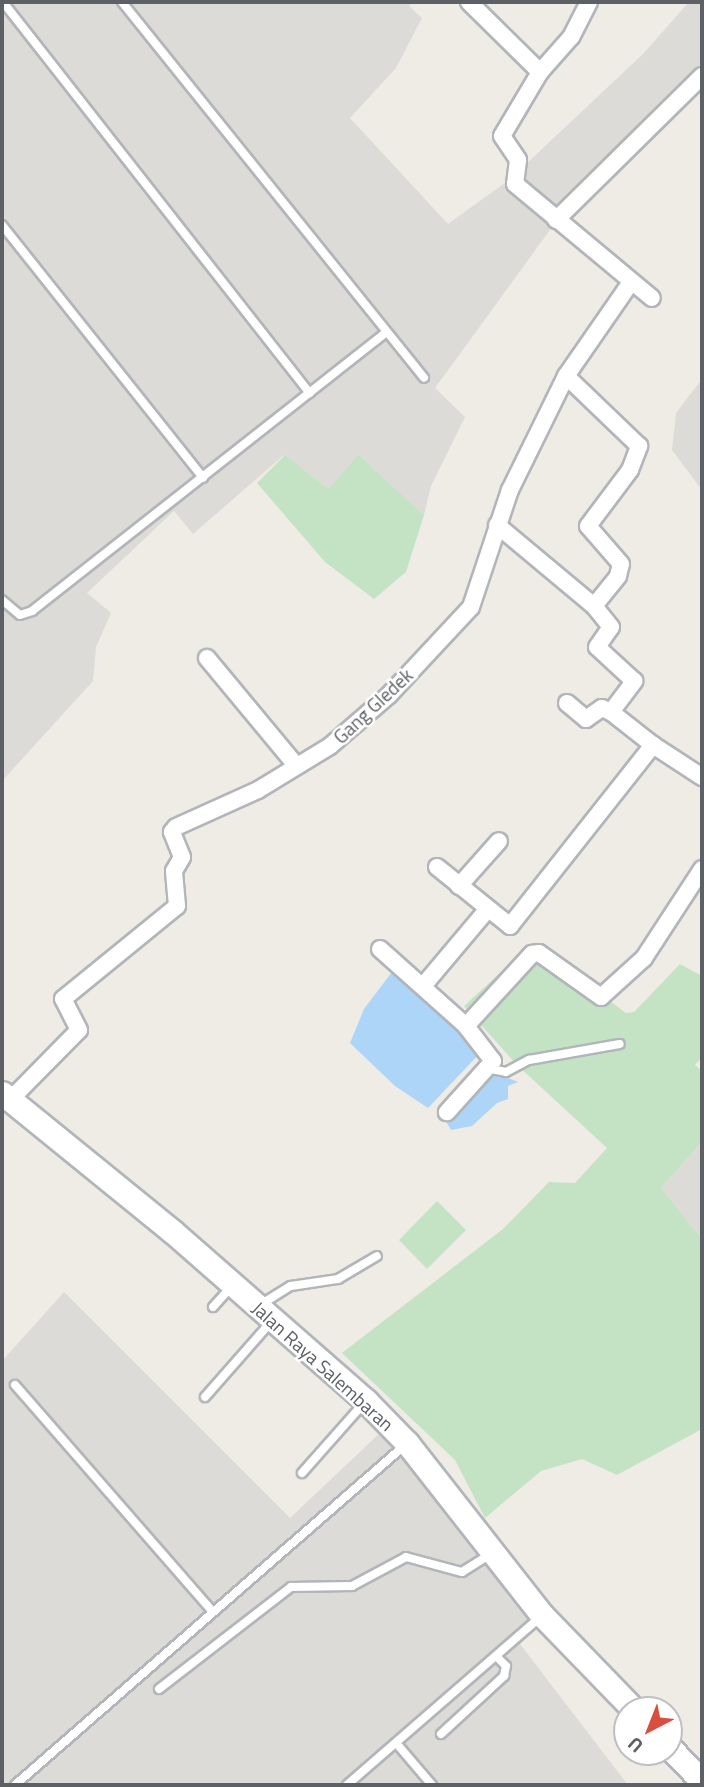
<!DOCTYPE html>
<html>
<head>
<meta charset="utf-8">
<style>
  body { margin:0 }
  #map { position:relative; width:704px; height:1787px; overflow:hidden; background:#eeece5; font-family:"Titillium Web",sans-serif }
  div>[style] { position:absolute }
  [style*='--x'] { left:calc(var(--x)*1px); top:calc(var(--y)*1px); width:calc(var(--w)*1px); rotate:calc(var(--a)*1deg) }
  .industrial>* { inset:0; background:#dddbd7 }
  .green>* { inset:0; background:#c4e3c5 }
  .water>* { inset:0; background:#acd5f8 }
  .roads { filter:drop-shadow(2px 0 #b2b5b9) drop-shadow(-2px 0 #b2b5b9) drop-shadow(0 2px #b2b5b9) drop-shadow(0 -2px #b2b5b9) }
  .lane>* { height:8px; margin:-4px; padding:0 4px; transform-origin:4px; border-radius:4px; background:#fff }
  .street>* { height:16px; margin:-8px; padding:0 8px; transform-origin:8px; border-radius:8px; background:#fff }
  .secondary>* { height:23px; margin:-11.5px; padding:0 11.5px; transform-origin:11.5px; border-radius:11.5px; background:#fff }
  span { translate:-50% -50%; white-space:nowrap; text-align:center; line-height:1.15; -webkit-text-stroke:5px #fff; paint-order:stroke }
  .street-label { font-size:19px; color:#5d6064 }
  .frame { position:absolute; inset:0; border:4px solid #5d6064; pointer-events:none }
  .north { position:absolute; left:613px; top:1696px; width:70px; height:70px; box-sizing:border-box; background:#fff; border:2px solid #bebfc1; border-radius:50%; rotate:222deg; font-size:19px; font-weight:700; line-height:28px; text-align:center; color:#5d6064 }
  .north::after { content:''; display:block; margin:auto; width:24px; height:32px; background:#da4e3f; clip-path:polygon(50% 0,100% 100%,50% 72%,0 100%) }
</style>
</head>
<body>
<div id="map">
  <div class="industrial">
    <i style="clip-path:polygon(2px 2px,412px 2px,409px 6px,422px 18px,396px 68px,350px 118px,448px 224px,509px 180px,643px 54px,689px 2px,702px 2px,702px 82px,563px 212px,435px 388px,465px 417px,431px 486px,424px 515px,358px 454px,328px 489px,284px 455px,193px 534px,174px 511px,87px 593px,111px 613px,96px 647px,93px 681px,2px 781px)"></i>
    <i style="clip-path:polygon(702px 379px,702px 490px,672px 450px,676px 413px)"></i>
    <i style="clip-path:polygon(702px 1142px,702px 1239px,661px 1188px)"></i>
    <i style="clip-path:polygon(64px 1292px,290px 1518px,382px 1431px,539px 1623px,520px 1644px,628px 1785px,2px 1785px,2px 1361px)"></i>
  </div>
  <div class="green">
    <i style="clip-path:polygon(358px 454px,424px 515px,406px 572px,374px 599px,325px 562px,257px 483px,285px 455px,328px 489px)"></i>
    <i style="clip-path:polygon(536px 947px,626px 1013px,634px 1012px,680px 964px,702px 976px,702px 1057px,695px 1065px,702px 1071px,702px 1142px,661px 1188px,702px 1239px,702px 1429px,617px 1475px,582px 1459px,541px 1471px,485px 1518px,455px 1460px,342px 1353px,503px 1229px,549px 1182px,575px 1183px,607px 1148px,517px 1065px,464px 1006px,525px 950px)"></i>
    <i style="clip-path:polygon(437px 1201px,466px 1230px,427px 1269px,399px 1240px)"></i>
  </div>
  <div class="water">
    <i style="clip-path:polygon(400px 968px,426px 990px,480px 1053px,428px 1108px,395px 1086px,350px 1043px,364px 1009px,392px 972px)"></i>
    <i style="clip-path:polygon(491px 1071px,518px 1082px,508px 1086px,508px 1099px,497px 1103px,472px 1126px,451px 1130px,444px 1118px)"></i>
  </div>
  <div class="roads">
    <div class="lane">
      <i style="--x:3;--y:2;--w:497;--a:51.9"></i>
      <i style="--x:122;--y:2;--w:482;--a:51.2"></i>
      <i style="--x:2;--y:225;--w:323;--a:51.5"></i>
      <i style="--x:2;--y:600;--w:23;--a:40"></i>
      <i style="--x:20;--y:615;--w:13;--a:-18"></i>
      <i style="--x:32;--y:611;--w:449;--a:-38.2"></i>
      <i style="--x:491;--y:1069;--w:15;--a:11"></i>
      <i style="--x:506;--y:1072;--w:26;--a:-28"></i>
      <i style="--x:529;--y:1060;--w:92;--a:-10"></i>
      <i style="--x:260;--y:1305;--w:36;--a:-32"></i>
      <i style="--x:291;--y:1286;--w:48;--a:-8.5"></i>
      <i style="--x:338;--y:1279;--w:45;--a:-30.5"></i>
      <i style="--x:213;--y:1307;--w:28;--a:-48"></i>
      <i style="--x:15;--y:1385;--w:301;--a:48.9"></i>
      <i style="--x:205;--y:1397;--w:100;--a:-48.7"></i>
      <i style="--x:302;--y:1473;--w:94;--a:-48.5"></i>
      <i style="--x:159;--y:1689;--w:167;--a:-37.7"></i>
      <i style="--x:291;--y:1587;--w:61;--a:-0.9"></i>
      <i style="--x:352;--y:1586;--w:61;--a:-28.2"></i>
      <i style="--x:406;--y:1557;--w:58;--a:15"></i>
      <i style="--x:462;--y:1572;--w:34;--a:-32"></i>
      <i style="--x:441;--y:1734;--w:86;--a:-42.6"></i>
      <i style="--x:504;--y:1676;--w:10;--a:-79"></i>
      <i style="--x:506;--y:1666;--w:11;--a:-135"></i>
      <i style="--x:397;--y:1744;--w:54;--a:49.5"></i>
      <i style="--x:15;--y:1785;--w:517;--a:-41.08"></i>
      <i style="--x:347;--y:1785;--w:256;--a:-41"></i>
    </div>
    <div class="street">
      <i style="--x:469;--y:2;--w:100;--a:44.6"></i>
      <i style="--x:589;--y:2;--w:39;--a:117"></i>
      <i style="--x:571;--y:37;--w:47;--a:131.5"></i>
      <i style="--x:540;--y:72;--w:74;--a:120.7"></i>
      <i style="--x:502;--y:136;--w:29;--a:56"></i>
      <i style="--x:518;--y:160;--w:24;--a:97"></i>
      <i style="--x:515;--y:184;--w:178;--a:39.8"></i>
      <i style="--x:556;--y:220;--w:205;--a:-44.6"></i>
      <i style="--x:497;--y:525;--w:126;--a:39.9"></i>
      <i style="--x:207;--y:658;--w:138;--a:50.3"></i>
      <i style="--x:567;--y:703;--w:25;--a:40"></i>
      <i style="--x:586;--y:719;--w:19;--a:-35"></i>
      <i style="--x:602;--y:708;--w:10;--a:24"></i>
      <i style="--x:653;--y:745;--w:59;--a:33.1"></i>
      <i style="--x:437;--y:867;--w:94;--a:38.9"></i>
      <i style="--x:510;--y:926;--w:231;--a:-51.7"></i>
      <i style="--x:653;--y:745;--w:53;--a:-141.8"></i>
      <i style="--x:611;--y:712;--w:39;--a:-53"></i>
      <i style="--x:634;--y:681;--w:50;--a:-137.4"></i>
      <i style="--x:597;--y:647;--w:24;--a:-55"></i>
      <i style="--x:611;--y:627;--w:27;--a:-129"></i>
      <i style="--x:594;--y:606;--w:38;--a:-51"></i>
      <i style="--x:618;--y:576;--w:12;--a:-76"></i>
      <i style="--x:621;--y:564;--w:50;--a:-131"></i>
      <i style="--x:588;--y:526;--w:70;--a:-53.1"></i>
      <i style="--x:630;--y:470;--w:26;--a:-69"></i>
      <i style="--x:639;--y:446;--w:101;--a:-136.2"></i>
      <i style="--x:459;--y:886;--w:60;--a:-48.4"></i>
      <i style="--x:380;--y:949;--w:115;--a:41.8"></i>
      <i style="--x:466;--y:1026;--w:44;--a:52.4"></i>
      <i style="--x:493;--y:1061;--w:69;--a:132"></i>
      <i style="--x:423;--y:986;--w:99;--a:-49.9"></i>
      <i style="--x:466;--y:1026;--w:98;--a:-47.5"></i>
      <i style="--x:532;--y:954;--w:7;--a:-8"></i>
      <i style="--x:539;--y:953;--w:76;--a:35.4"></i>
      <i style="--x:601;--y:997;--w:58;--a:-42.2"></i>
      <i style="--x:644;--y:958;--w:106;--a:-56.9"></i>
      <i style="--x:10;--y:1100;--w:98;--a:-45.4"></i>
      <i style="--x:79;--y:1030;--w:35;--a:-117"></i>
      <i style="--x:63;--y:999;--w:147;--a:-39.2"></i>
      <i style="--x:177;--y:906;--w:35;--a:-95"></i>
      <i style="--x:174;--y:871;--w:16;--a:-60"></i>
      <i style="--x:182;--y:857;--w:27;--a:-112"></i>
      <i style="--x:172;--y:832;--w:6;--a:-51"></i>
      <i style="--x:176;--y:827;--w:90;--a:-24.3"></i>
      <i style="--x:258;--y:790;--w:84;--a:-31.4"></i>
      <i style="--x:330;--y:746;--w:78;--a:-40.8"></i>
      <i style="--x:389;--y:695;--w:120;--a:-47"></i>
      <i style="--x:471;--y:607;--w:123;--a:-71.6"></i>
      <i style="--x:510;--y:490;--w:127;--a:-63.8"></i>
      <i style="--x:566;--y:376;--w:114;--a:-55.3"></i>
    </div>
    <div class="secondary">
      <i style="--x:2;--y:1093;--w:220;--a:39.1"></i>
      <i style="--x:173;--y:1232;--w:257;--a:41.2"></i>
      <i style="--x:366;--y:1401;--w:59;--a:45.7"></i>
      <i style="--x:407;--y:1443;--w:219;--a:51.9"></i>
      <i style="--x:542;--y:1615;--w:132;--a:45.9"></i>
      <i style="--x:669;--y:1747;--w:47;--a:45.9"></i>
    </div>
  </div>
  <div class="street-label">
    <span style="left:373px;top:706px;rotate:-43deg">Gang Gledek</span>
    <span style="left:323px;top:1366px;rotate:42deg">Jalan Raya Salembaran</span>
  </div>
  <div class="frame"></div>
  <div class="north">U</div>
</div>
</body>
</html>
